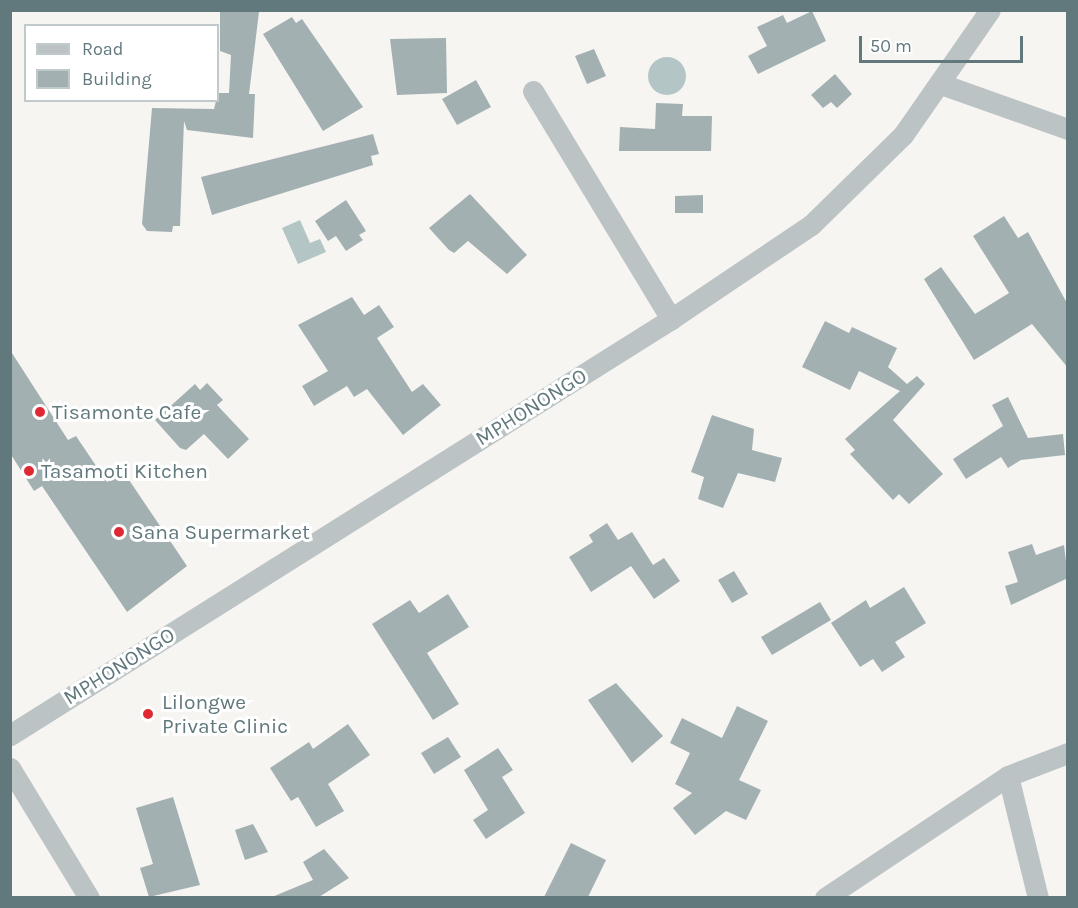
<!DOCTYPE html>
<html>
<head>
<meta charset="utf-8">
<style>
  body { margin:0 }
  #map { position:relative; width:1078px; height:908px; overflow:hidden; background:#f6f5f2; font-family:Karla,sans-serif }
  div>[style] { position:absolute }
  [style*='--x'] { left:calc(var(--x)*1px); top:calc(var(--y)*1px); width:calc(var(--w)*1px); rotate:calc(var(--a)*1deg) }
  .water>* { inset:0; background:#b4c5c5 }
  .round { border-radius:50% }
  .building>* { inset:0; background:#a3b0b2 }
  .minor>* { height:21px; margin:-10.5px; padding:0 10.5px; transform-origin:10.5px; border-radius:10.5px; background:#bcc3c5 }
  .dots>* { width:16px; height:16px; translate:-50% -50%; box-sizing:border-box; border:3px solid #fff; border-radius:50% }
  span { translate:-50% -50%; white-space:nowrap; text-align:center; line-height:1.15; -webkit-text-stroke:6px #fff; paint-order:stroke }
  .street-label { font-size:21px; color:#61797d }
  .poi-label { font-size:21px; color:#61797d }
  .left { translate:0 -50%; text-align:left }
  .frame { position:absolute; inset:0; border:12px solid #61797d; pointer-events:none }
  .legend { position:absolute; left:24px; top:24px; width:195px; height:78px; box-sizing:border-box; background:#fff; border:2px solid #c0c9cb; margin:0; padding:8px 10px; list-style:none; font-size:18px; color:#61797d }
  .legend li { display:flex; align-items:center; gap:12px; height:30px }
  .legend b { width:30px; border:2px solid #c0c9cb }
  .scale { position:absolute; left:859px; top:36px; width:164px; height:27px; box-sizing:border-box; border:3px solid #61797d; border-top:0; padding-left:8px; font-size:18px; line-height:21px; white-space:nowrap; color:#61797d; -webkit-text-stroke:4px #fff; paint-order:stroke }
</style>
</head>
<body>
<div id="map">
  <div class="water">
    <i class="round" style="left:648px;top:57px;width:38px;height:38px"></i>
    <i style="clip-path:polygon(300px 220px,310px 243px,320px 239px,326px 252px,298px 264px,282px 228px)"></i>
  </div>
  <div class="building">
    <i style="clip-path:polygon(812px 11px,826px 41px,758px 74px,748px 56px,767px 46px,757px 27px,783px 15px,787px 23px)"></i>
    <i style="clip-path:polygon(220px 12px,259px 12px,249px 94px,255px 94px,253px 138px,187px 130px,184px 121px,180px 226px,173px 226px,172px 232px,147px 231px,142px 224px,152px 108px,214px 109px,218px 93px,229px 93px,231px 55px,220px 51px)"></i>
    <i style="clip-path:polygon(292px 17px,296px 23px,302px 19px,363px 107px,323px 131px,263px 34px)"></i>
    <i style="clip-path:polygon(446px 38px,447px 93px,397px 95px,390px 39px)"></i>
    <i style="clip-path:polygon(594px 49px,606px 76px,587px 84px,575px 56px)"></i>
    <i style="clip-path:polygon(835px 74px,852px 94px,837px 108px,831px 102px,823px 108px,811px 95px)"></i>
    <i style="clip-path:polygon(476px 80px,491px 107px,457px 125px,442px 99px)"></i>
    <i style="clip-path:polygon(656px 103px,683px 104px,682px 116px,712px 116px,711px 151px,619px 151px,620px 127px,655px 129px)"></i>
    <i style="clip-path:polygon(373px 134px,379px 154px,371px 156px,373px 165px,212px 215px,201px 177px)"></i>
    <i style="clip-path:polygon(470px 194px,527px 255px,507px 274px,468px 241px,454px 253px,449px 250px,429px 228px)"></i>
    <i style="clip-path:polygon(703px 195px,703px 213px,675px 213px,675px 196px)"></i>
    <i style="clip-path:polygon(346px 200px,366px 231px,359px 235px,363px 240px,346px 251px,336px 236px,328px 241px,315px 221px)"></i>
    <i style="clip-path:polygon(1004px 216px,1018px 238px,1028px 232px,1068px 305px,1068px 368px,1032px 324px,974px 360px,924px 279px,941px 267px,975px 314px,1009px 293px,973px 236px)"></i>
    <i style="clip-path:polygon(352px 297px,364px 315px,379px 305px,394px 327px,377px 338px,412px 392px,423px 384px,441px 405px,403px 435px,367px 389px,354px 397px,347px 386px,314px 406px,302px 386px,328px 371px,298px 325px)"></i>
    <i style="clip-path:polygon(825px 321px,849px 333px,852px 327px,897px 348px,888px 367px,907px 384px,917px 376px,925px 384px,893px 420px,943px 474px,909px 504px,899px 494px,893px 500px,850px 454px,855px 450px,845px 439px,900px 391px,859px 371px,850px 390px,802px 367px)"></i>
    <i style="clip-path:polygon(10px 350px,68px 440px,76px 436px,107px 482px,123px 471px,187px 566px,127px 612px,42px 486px,34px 491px,10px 453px)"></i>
    <i style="clip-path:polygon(207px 383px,223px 400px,217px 405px,249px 439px,228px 459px,204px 434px,186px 450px,180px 448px,155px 420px,195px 384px,200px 390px)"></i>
    <i style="clip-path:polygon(1008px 397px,1028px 438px,1063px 434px,1065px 455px,1021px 460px,1008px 468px,1001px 457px,966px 479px,953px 459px,1003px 426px,992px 405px)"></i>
    <i style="clip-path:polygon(712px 415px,754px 429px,752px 450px,782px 458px,775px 482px,738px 473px,723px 508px,698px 499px,704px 477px,691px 472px)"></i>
    <i style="clip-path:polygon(607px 523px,618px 540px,632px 532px,653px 565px,664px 558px,680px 581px,654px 599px,631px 566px,591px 592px,569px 557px,593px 542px,589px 535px)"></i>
    <i style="clip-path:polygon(1032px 544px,1036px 555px,1064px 545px,1068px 578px,1011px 605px,1005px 586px,1018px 582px,1008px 552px)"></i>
    <i style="clip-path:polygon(734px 571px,748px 594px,732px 603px,718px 580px)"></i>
    <i style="clip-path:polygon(904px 587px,926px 623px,895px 642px,905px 657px,882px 672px,873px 659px,860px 667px,831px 623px,866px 600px,870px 608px)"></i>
    <i style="clip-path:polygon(448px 594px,469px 627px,427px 653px,459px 704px,433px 720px,372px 624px,410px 600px,419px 613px)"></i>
    <i style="clip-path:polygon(820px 602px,831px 620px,772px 655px,761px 637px)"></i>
    <i style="clip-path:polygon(616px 683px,663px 736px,632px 763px,588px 700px)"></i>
    <i style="clip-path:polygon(737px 706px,768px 721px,739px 780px,761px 790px,746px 820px,726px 811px,695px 835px,673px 808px,692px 793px,675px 784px,690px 753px,670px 743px,682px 718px,722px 738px)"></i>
    <i style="clip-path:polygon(348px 724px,370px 755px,328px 784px,344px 811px,316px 827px,298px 797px,291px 801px,270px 768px,309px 742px,313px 749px)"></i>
    <i style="clip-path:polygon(448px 737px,461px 757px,434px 774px,421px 753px)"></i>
    <i style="clip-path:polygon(498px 748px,513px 770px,502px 777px,525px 813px,486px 839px,473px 820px,488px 810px,464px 770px)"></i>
    <i style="clip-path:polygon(173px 797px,200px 885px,149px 897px,140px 868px,153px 864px,136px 808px)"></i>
    <i style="clip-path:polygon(253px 824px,268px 852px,245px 860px,235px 830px)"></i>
    <i style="clip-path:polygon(571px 843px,606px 860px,588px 897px,544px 897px)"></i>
    <i style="clip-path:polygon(324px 849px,349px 878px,319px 897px,272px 897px,313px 880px,303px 862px)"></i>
  </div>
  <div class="minor">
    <i style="--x:941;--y:84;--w:135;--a:19.5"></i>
    <i style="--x:533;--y:91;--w:267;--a:58.8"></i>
    <i style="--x:10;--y:735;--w:781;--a:-32.18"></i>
    <i style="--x:671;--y:319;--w:169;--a:-33.9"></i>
    <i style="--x:811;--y:225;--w:129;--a:-44.4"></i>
    <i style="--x:903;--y:135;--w:152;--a:-55.2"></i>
    <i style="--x:10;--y:768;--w:152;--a:58.7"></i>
    <i style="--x:1008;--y:776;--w:126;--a:76.2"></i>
    <i style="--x:825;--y:898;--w:220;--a:-33.7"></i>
    <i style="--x:1008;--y:776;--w:64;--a:-21"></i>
  </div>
  <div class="dots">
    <i style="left:40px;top:412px;background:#df2932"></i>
    <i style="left:29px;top:471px;background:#df2932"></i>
    <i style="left:119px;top:532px;background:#df2932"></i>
    <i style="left:148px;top:714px;background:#df2932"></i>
  </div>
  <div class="street-label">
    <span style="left:531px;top:407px;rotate:-32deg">MPHONONGO</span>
    <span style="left:119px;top:666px;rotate:-32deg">MPHONONGO</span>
  </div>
  <div class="poi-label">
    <span class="left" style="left:52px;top:412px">Tisamonte Cafe</span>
    <span class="left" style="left:41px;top:471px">Tasamoti Kitchen</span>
    <span class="left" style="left:131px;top:532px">Sana Supermarket</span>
    <span class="left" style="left:162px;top:714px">Lilongwe<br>Private Clinic</span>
  </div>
  <div class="frame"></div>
  <ul class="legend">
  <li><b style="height:8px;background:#bcc3c5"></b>Road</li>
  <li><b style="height:16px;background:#a3b0b2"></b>Building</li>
  </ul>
  <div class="scale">50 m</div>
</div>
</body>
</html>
